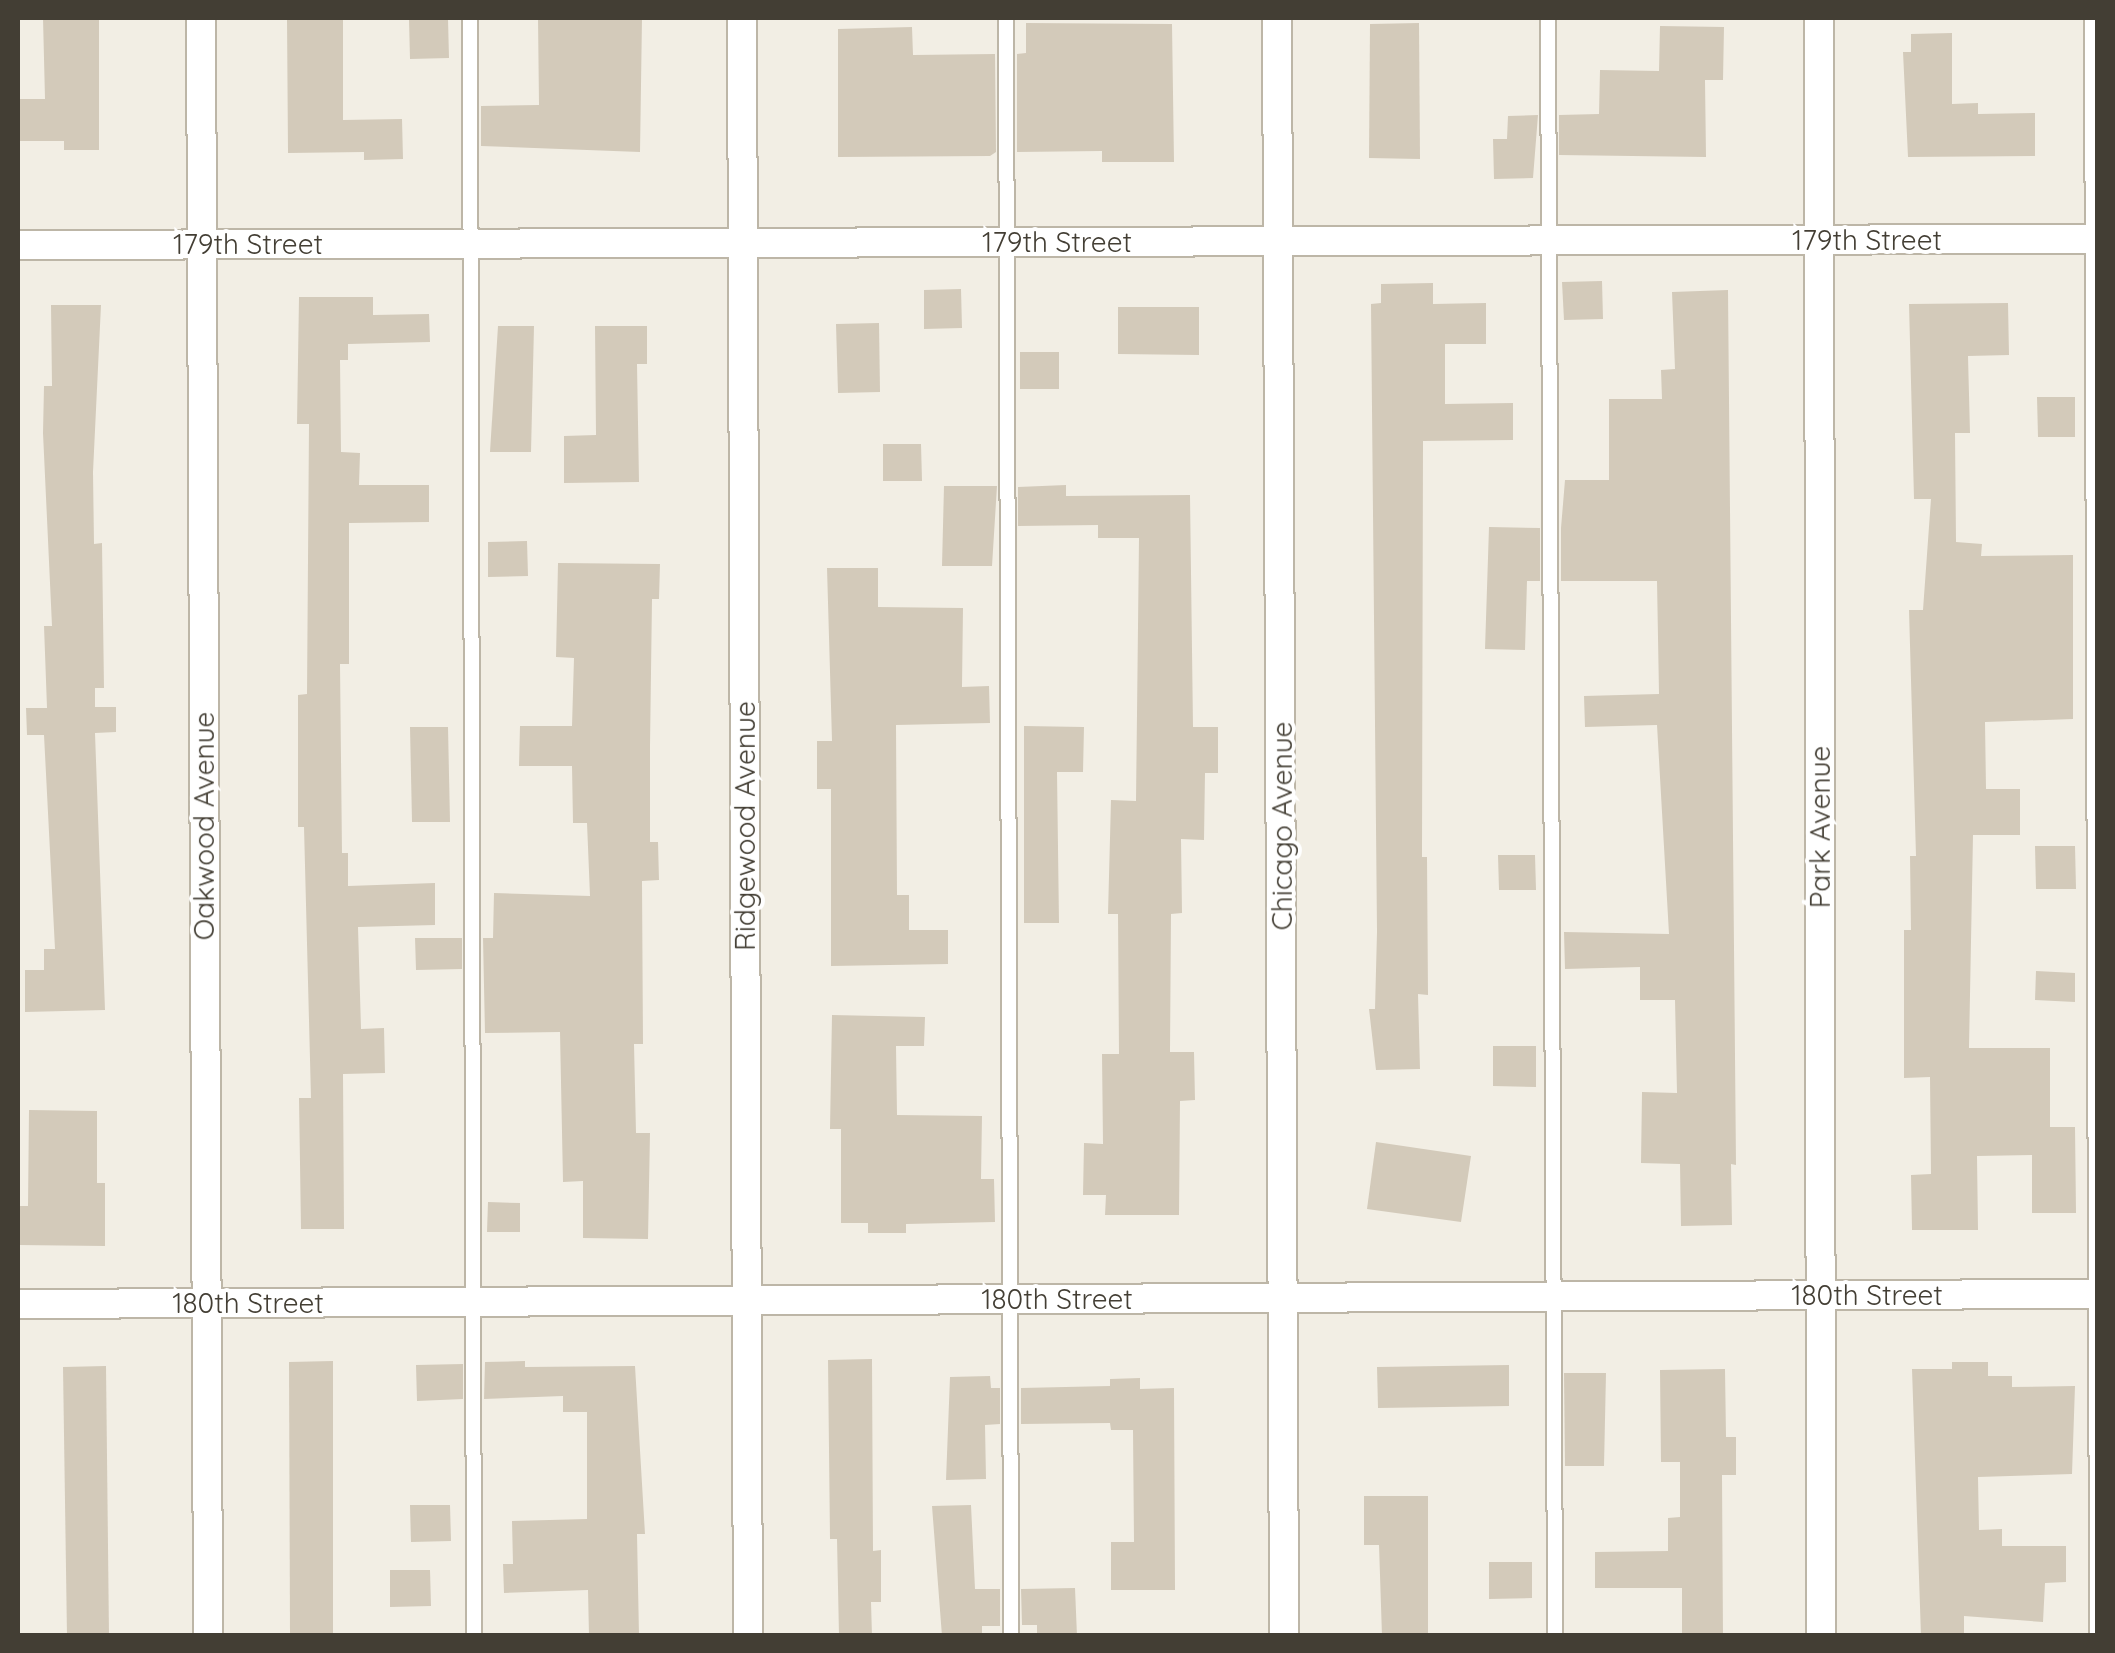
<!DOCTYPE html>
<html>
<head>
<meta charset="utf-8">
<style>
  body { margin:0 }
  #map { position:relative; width:2115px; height:1653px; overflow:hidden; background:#f2eee4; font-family:Quicksand,sans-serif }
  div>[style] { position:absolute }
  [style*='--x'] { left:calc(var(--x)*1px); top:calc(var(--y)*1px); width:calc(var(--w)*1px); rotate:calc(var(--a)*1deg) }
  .building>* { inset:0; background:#d3caba }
  .roads { filter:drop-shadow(2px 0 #bdb6a7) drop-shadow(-2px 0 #bdb6a7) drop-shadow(0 2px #bdb6a7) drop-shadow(0 -2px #bdb6a7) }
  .lane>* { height:14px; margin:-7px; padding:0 7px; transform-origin:7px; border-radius:7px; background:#fff }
  .street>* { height:28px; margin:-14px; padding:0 14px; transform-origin:14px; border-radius:14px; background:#fff }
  span { translate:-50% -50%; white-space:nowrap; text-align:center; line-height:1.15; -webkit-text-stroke:8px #fff; paint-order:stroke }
  .street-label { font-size:28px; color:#433e34 }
  .frame { position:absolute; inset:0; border:20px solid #433e34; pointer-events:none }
</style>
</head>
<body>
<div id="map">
  <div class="building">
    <i style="clip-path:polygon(43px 18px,99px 18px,99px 150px,64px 150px,64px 141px,18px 141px,18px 99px,45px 99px)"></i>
    <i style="clip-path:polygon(287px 18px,343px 18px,343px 120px,402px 119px,403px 159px,364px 160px,364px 152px,288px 153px)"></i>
    <i style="clip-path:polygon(538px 18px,642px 18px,640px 152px,481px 146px,481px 106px,539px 105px)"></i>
    <i style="clip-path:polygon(409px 19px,448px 19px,449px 58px,410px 59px)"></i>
    <i style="clip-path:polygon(1026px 23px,1172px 24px,1174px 162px,1102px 162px,1102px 151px,1017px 152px,1017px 54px,1026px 53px)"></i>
    <i style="clip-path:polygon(1419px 23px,1420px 159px,1369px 158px,1370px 24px)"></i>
    <i style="clip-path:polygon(1660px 26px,1724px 27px,1723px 80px,1705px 80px,1706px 157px,1559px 155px,1559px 115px,1599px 114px,1600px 70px,1659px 71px)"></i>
    <i style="clip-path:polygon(912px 27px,913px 55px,995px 54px,996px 152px,990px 156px,838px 157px,838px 29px)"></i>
    <i style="clip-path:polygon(1952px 33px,1952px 104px,1978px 103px,1978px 114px,2035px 113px,2035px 156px,1908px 157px,1903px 52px,1911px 52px,1911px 34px)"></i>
    <i style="clip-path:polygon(1538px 115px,1533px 178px,1494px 179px,1493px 139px,1507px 139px,1508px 116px)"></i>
    <i style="clip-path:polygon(1602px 281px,1603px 319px,1564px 320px,1562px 282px)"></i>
    <i style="clip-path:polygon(1433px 283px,1433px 304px,1486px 303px,1486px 344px,1445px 344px,1445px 404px,1513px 403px,1513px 440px,1423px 441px,1422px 857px,1427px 857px,1428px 995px,1418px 994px,1420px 1069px,1376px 1070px,1369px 1009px,1375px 1009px,1377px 932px,1371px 304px,1381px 303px,1381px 284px)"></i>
    <i style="clip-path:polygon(961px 289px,962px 328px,924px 329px,924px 290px)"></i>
    <i style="clip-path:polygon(1728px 290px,1736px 1165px,1731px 1164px,1732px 1225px,1681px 1226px,1680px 1164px,1641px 1163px,1642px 1092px,1677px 1093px,1675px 1000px,1640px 1000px,1640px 967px,1565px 969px,1564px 932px,1669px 934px,1657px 725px,1585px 727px,1584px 696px,1659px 694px,1657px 581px,1561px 581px,1561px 528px,1565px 480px,1609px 480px,1609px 399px,1662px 399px,1661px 370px,1675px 369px,1672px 292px)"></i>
    <i style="clip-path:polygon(299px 297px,373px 297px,373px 315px,429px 314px,430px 342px,348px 344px,348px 360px,340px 360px,341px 452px,360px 453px,359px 485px,429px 485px,429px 522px,349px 523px,349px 664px,340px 664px,342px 853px,348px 853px,348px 886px,435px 883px,435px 925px,358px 927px,361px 1029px,384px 1028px,385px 1073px,343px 1074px,344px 1229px,301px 1229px,299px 1098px,311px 1098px,304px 827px,298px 827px,298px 695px,307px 694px,309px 424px,297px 424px)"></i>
    <i style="clip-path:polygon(2008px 303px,2009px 355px,1968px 356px,1970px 433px,1955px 433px,1956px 542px,1982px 544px,1981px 556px,2073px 555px,2073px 719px,1985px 722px,1986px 789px,2020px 789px,2020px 835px,1973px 835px,1969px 1048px,2050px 1048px,2050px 1127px,2075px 1127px,2076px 1213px,2032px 1213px,2032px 1155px,1977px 1156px,1978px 1230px,1912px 1230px,1911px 1175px,1931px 1174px,1930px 1077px,1904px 1078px,1904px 930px,1911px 930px,1910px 856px,1916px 856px,1909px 610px,1923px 610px,1931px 499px,1914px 499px,1909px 304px)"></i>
    <i style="clip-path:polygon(51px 305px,101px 305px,93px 472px,94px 544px,102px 543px,104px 688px,95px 688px,95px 707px,116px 707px,116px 732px,95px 733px,105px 1010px,25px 1012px,25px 970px,44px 970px,44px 949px,55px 949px,44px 735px,27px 735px,26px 708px,47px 708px,44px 626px,52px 626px,43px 433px,44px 386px,52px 386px)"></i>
    <i style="clip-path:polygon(1118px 307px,1199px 307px,1199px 355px,1118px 354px)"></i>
    <i style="clip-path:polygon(879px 323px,880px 392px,838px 393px,836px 324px)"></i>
    <i style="clip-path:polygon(498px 326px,534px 326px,531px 452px,490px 452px)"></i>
    <i style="clip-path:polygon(595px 326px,647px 326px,647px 364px,637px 364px,639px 482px,564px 483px,564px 436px,596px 435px)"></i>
    <i style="clip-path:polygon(1020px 352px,1059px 352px,1059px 389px,1020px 389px)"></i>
    <i style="clip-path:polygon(2037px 397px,2075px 397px,2075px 437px,2038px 437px)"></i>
    <i style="clip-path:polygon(883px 444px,921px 444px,922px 481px,883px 481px)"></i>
    <i style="clip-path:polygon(1066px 485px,1066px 496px,1190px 495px,1193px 727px,1218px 727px,1218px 773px,1205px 773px,1204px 840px,1181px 839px,1182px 913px,1171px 914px,1170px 1052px,1194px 1052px,1195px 1100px,1180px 1101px,1179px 1215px,1105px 1215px,1106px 1195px,1083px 1195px,1084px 1143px,1103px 1144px,1102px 1054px,1119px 1054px,1118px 914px,1108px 914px,1111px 800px,1136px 801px,1139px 538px,1098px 538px,1098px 525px,1018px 526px,1018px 487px)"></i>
    <i style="clip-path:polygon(944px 486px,997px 486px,992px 566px,942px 566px)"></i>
    <i style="clip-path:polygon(1489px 527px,1540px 528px,1540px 581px,1527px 581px,1525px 650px,1485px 649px)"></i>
    <i style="clip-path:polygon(527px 541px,528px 576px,488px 577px,488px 542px)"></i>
    <i style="clip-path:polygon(558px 563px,660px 564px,659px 599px,652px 599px,650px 746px,650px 842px,658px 842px,659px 880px,642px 881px,643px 1044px,634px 1044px,636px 1133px,650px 1133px,648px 1239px,583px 1238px,583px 1181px,563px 1182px,560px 1032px,485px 1033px,483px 938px,493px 938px,494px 893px,590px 896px,587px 823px,573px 823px,572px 766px,519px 766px,520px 726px,572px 726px,574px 658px,556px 657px)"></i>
    <i style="clip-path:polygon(827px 568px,878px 568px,878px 607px,963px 608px,962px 687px,989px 686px,990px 723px,896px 725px,897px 895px,909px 895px,909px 930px,948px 930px,948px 964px,831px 966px,831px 789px,817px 789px,817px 741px,832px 741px)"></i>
    <i style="clip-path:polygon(1024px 726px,1084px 727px,1083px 772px,1057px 772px,1059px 923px,1024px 923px)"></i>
    <i style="clip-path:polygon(410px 727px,448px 727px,450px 822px,412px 822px)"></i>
    <i style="clip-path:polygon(2035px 846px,2075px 846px,2076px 889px,2036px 889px)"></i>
    <i style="clip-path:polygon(1498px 855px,1535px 855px,1536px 890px,1499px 890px)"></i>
    <i style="clip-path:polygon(415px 938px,462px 938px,462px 969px,416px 970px)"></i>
    <i style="clip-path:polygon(2036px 971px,2075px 973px,2075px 1002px,2035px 1000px)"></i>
    <i style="clip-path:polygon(832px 1015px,925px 1017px,924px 1046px,896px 1046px,897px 1115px,982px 1116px,981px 1179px,994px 1179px,995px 1222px,906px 1224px,906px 1233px,868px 1233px,868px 1223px,841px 1223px,841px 1129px,830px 1129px)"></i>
    <i style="clip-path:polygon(1493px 1046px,1536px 1046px,1536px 1087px,1493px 1086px)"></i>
    <i style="clip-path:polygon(29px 1110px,97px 1111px,97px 1183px,105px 1183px,105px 1246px,18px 1245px,18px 1206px,28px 1206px)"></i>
    <i style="clip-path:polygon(1376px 1142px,1471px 1156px,1461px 1222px,1367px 1209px)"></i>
    <i style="clip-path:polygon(488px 1202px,520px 1203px,520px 1232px,487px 1232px)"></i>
    <i style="clip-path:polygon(872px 1359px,873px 1551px,881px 1550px,881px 1602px,871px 1602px,872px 1636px,839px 1636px,837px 1539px,830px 1539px,828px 1360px)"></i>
    <i style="clip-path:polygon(333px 1361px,333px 1636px,290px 1636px,289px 1362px)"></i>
    <i style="clip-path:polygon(525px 1361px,525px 1367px,635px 1366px,645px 1534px,637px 1534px,639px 1636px,589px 1636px,588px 1590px,504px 1593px,503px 1564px,513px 1564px,512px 1521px,587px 1519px,587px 1412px,563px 1412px,563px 1396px,484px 1399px,485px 1362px)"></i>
    <i style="clip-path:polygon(1952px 1362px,1988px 1362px,1988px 1376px,2012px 1376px,2012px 1387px,2075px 1386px,2072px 1474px,1978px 1477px,1979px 1530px,2002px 1529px,2002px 1546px,2066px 1546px,2066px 1582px,2045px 1583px,2043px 1622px,1964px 1616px,1964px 1636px,1921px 1636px,1912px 1369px,1952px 1369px)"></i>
    <i style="clip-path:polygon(463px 1364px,463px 1399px,417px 1401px,416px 1365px)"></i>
    <i style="clip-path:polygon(1509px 1365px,1509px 1406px,1378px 1408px,1377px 1367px)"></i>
    <i style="clip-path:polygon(106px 1366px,109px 1636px,67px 1636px,63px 1367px)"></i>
    <i style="clip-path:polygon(1725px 1369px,1726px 1437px,1736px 1437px,1736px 1475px,1722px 1475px,1723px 1636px,1682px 1636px,1682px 1588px,1595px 1588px,1595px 1552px,1668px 1551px,1668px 1518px,1680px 1517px,1680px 1462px,1661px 1462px,1660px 1370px)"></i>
    <i style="clip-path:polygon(1564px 1373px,1606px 1373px,1604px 1466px,1565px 1466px)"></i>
    <i style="clip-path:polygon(990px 1376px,991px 1388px,1000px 1388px,1000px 1424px,985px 1425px,986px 1479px,946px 1480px,950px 1377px)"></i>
    <i style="clip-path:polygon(1140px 1378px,1140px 1389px,1174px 1388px,1175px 1590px,1111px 1590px,1111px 1542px,1134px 1542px,1133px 1430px,1111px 1430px,1110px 1423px,1021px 1424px,1021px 1388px,1110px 1386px,1110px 1379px)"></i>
    <i style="clip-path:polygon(1364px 1496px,1428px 1496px,1428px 1636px,1382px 1636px,1379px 1545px,1364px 1545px)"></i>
    <i style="clip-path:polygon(410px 1505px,450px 1505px,451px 1541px,411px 1542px)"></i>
    <i style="clip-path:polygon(971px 1505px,975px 1589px,1000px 1589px,1000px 1626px,982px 1626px,982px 1636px,942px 1636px,932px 1506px)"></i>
    <i style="clip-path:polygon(1489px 1562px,1532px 1562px,1532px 1598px,1489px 1599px)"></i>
    <i style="clip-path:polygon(390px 1570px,430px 1570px,431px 1606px,390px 1607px)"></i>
    <i style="clip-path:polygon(1075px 1588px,1077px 1636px,1037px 1636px,1037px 1625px,1022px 1625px,1021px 1589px)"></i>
  </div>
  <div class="roads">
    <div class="lane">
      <i style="--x:470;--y:18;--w:1618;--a:89.86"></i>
      <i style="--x:1006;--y:18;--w:1618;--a:89.82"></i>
      <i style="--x:1548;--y:18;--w:1618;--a:89.75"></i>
      <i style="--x:2092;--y:18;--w:1618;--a:89.82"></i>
    </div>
    <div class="street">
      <i style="--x:201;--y:18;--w:1618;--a:89.75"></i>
      <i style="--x:742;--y:18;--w:1618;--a:89.79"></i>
      <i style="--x:1277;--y:18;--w:1618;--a:89.75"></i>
      <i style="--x:1819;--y:18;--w:1618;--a:89.93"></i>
      <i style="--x:18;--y:245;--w:2080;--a:-0.17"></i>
      <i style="--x:18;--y:1304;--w:2080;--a:-0.28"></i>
    </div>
  </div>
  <div class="street-label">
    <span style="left:1867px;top:240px">179th Street</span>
    <span style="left:1057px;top:242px">179th Street</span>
    <span style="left:248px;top:244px">179th Street</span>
    <span style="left:204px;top:826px;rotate:-90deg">Oakwood Avenue</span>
    <span style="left:745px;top:826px;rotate:-90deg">Ridgewood Avenue</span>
    <span style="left:1282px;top:826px;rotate:-90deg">Chicago Avenue</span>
    <span style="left:1820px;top:827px;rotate:-90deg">Park Avenue</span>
    <span style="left:1867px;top:1295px">180th Street</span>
    <span style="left:1057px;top:1299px">180th Street</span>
    <span style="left:248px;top:1303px">180th Street</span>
  </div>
  <div class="frame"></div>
</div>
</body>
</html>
